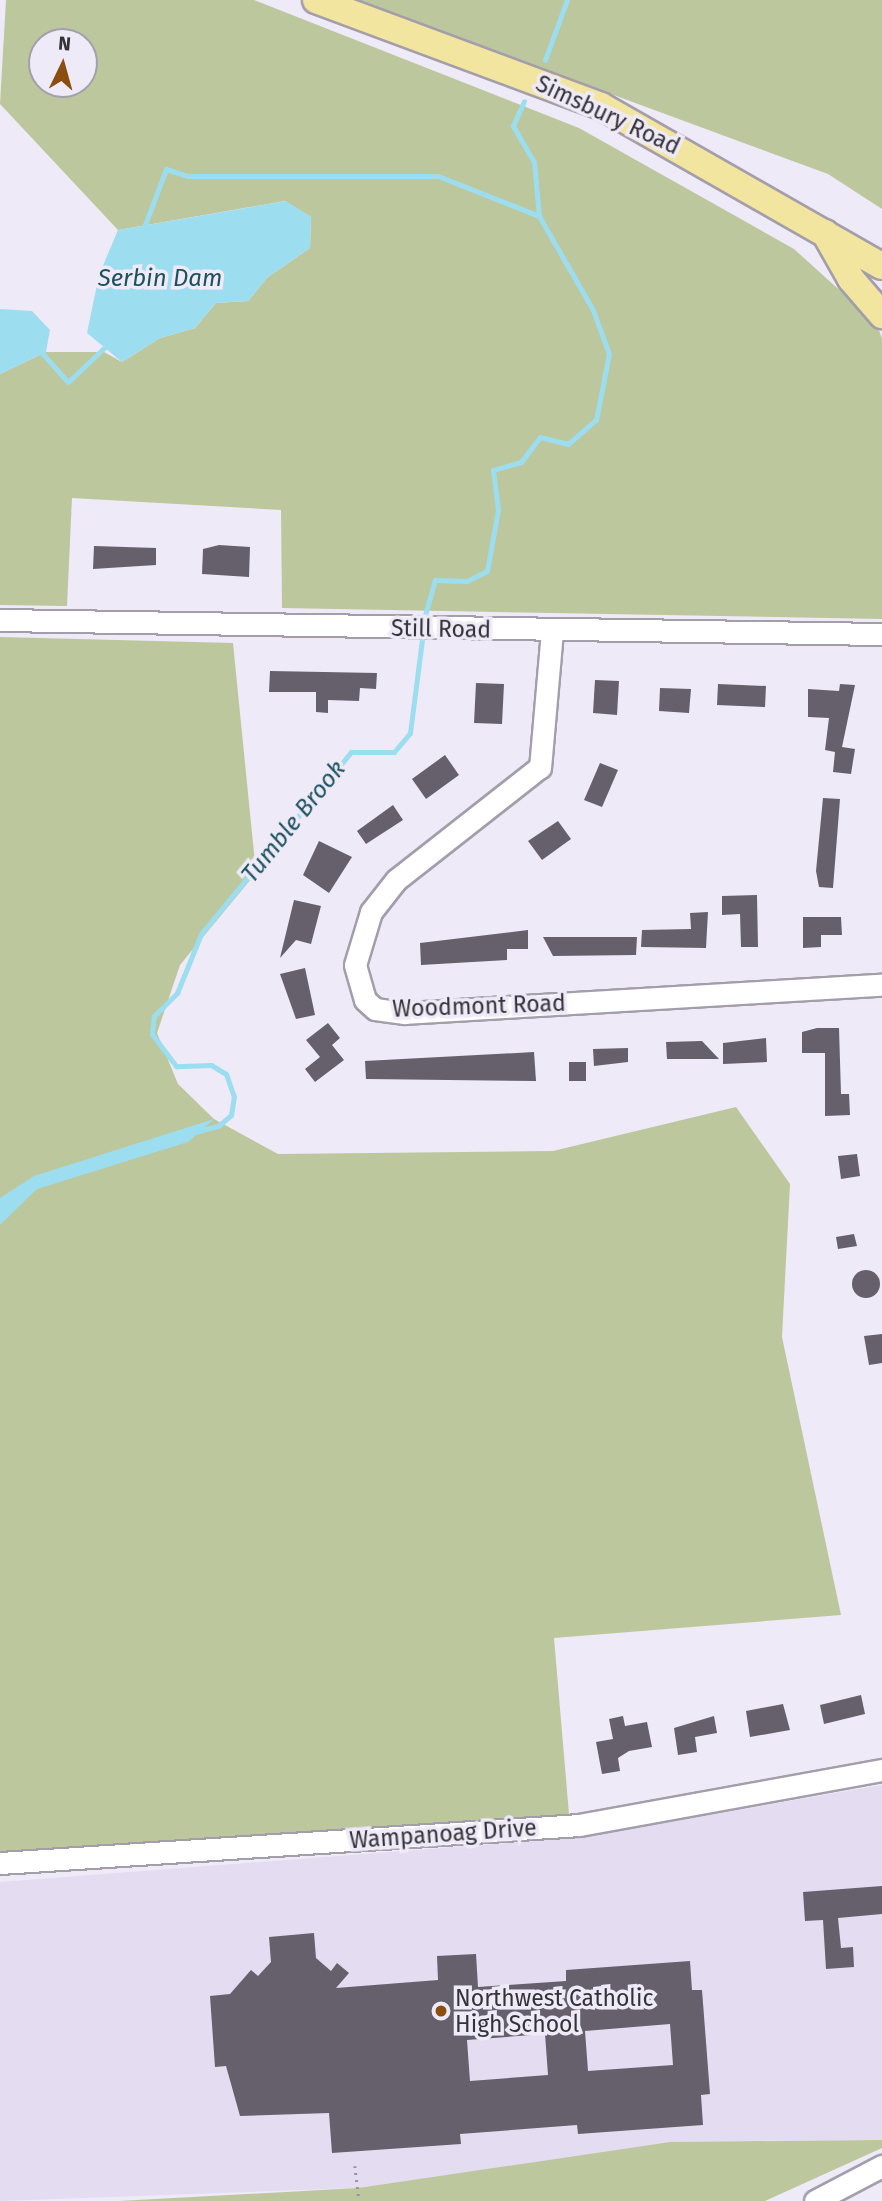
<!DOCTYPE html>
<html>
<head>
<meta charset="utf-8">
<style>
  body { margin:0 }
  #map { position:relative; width:882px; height:2201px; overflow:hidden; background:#efeaf8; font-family:"Fira Sans",sans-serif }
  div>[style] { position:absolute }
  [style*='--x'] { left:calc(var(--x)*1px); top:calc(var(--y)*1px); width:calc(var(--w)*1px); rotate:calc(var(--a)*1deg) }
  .built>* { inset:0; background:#e4dcf1 }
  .green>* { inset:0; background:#bcc79d }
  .water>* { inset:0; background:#9dddf0 }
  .stream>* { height:5px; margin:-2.5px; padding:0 2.5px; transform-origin:2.5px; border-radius:2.5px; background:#9dddf0 }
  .building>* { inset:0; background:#65606c }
  .round { border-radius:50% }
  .path>* { height:2.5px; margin-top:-1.25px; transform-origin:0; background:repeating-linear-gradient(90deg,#99959f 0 2px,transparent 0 7px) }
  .roads { filter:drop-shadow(2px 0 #a39eaa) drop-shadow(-2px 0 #a39eaa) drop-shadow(0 2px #a39eaa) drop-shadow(0 -2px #a39eaa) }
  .minor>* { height:21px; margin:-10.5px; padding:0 10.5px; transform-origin:10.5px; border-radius:10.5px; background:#fff }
  .major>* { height:26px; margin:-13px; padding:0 13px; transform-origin:13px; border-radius:13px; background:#f2e59f }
  .dots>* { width:19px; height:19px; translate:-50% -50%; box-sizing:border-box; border:4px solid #efeaf8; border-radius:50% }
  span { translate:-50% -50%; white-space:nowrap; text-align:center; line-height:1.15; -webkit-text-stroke:7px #efeaf8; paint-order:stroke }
  .street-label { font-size:23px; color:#343237 }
  .poi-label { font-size:23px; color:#343237 }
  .left { translate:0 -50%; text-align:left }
  .water-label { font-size:24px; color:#1c515f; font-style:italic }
  .north { position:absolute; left:28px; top:28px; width:70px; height:70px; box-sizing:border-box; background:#efeaf8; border:2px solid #a4a0ab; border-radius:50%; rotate:5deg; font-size:19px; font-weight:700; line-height:28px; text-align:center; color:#343237 }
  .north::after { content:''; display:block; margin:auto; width:24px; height:32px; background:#8b4e0e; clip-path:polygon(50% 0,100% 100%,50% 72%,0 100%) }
</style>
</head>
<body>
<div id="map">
  <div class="built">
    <i style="clip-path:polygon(882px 1785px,882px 2140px,670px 2142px,358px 2188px,0 2201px,0 1882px,583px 1837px)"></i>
  </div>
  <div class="green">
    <i style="clip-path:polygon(evenodd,6px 0,254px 0,579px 128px,794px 249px,877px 324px,882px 339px,882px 619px,282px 608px,281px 510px,72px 498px,67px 606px,0 605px,0 374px,46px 352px,104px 352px,122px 362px,160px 338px,195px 328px,216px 303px,248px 301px,268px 277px,310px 248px,311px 217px,285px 201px,118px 230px,0 104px,6px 0,42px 42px,84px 42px,84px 84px,42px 84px,42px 42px)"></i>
    <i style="clip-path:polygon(356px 0,882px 0,882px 209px,828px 174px)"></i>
    <i style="clip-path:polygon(0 637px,233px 643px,256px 873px,180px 965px,157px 1033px,178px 1084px,214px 1119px,278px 1154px,553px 1151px,736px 1107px,790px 1184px,782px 1337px,841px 1615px,554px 1638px,569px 1814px,0 1857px)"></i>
    <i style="clip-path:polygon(882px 2140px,882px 2148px,765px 2201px,119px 2201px,358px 2188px,670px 2142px)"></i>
  </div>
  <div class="water">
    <i style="clip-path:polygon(286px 201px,311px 217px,310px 248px,268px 277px,248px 301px,216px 303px,195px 328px,160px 338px,122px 362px,87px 333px,99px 275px,118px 230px)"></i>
    <i style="clip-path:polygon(0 309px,32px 311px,50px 330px,46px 352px,0 374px)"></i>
    <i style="clip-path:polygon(214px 1119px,188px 1142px,37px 1189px,0 1225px,0 1198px,34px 1176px)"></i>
  </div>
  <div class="stream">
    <i style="--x:545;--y:60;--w:64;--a:-69.9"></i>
    <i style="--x:143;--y:230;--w:65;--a:-69.3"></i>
    <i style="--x:166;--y:169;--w:23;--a:18"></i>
    <i style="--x:188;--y:176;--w:250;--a:0"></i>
    <i style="--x:438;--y:176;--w:109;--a:21.6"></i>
    <i style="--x:41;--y:352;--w:40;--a:48"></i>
    <i style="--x:68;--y:382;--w:52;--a:-43.5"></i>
    <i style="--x:423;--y:622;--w:44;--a:-74.1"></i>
    <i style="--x:435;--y:580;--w:32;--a:2"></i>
    <i style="--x:467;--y:581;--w:22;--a:-27"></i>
    <i style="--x:487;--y:571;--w:62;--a:-79.8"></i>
    <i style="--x:498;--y:510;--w:40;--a:-97.1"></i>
    <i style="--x:493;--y:470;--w:29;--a:-16"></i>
    <i style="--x:521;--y:462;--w:31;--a:-53"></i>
    <i style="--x:540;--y:437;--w:29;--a:14"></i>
    <i style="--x:568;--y:444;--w:37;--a:-41"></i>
    <i style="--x:596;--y:420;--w:67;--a:-78.9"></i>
    <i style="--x:609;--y:354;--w:47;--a:-110"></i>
    <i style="--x:593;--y:310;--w:108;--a:-119.9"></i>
    <i style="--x:539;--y:216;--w:54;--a:-95.3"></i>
    <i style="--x:534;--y:162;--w:42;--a:-120.3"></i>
    <i style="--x:513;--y:126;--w:27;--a:-66"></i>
    <i style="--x:195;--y:1132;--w:24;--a:-15"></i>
    <i style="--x:218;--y:1126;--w:17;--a:-40"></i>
    <i style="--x:231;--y:1115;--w:18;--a:-81"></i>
    <i style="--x:234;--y:1097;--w:24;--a:-109"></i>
    <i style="--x:226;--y:1074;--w:17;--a:-149"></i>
    <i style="--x:211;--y:1065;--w:35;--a:178"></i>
    <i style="--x:176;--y:1066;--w:40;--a:-127"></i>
    <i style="--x:152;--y:1034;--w:18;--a:-84"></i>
    <i style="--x:154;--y:1016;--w:33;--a:-45"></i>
    <i style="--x:177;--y:993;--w:64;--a:-67.9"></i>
    <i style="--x:201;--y:934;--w:236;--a:-50.5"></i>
    <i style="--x:351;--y:752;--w:43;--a:0"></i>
    <i style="--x:394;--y:752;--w:25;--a:-50"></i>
    <i style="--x:410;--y:733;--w:102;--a:-82.7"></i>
  </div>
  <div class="building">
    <i style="clip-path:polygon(219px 545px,250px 547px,249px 577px,202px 574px,203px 549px)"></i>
    <i style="clip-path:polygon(94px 546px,156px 548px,156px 565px,93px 569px)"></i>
    <i style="clip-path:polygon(270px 671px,377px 673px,376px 689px,360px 688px,359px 701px,328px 700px,328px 713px,316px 712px,316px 692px,269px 692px)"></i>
    <i style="clip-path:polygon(595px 680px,619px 681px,617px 715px,593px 713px)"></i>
    <i style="clip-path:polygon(476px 683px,504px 684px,502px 724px,474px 723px)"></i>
    <i style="clip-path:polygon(718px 684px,766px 686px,765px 707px,717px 705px)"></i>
    <i style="clip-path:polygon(840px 684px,855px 685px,842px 747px,855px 749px,851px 774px,833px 772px,835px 752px,825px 750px,829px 718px,808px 717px,808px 689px,839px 691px)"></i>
    <i style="clip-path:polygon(660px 688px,691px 689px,689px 713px,659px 711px)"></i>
    <i style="clip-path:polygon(445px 755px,459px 775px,426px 799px,412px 779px)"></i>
    <i style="clip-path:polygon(600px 763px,618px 770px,602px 807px,584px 800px)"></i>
    <i style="clip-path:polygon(823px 798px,840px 799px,833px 888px,819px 887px,816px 871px)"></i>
    <i style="clip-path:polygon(393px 805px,403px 820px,366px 844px,357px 831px)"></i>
    <i style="clip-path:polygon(558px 821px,571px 839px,542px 860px,528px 841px)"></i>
    <i style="clip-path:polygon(319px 841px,352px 857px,329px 893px,303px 875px)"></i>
    <i style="clip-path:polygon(757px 895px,758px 947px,741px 947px,740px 914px,722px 915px,722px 896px)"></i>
    <i style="clip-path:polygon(294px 900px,321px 906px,311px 944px,296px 940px,280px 958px)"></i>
    <i style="clip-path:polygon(708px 912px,706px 948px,641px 947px,642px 930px,691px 929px,690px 913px)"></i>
    <i style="clip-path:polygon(803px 917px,841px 917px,842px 935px,821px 935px,821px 947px,803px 948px)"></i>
    <i style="clip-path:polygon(528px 930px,528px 949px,507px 949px,507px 960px,421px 965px,420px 943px)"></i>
    <i style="clip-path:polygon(543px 937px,637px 937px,636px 955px,553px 956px)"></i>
    <i style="clip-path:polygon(305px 968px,315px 1015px,296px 1019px,280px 974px)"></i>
    <i style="clip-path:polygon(328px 1023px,340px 1038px,332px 1045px,344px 1060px,315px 1082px,305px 1069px,320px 1057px,306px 1040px)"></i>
    <i style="clip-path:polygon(817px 1028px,839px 1028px,841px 1094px,849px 1094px,850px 1115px,825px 1116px,825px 1053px,802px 1053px,802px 1032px)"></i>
    <i style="clip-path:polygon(766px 1038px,767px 1062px,723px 1064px,723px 1043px)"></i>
    <i style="clip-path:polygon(702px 1041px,719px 1059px,667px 1059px,666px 1042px)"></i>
    <i style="clip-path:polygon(628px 1048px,628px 1062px,594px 1066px,593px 1049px)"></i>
    <i style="clip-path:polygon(534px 1052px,536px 1081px,366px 1079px,365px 1061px)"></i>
    <i style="clip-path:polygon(569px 1062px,586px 1062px,586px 1081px,569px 1081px)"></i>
    <i style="clip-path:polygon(857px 1154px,860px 1176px,841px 1179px,838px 1156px)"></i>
    <i style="clip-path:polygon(854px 1234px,857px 1246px,838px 1249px,836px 1237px)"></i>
    <i class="round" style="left:852px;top:1270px;width:28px;height:28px"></i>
    <i style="clip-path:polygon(882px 1334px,882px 1363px,869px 1365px,864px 1336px)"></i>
    <i style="clip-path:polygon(861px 1695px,865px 1714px,824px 1724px,820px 1705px)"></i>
    <i style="clip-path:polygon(783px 1704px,790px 1730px,750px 1737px,746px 1711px)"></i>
    <i style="clip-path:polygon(623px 1716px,625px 1726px,647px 1722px,652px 1747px,629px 1751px,618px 1758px,620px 1771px,602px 1774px,596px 1742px,613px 1739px,609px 1719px)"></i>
    <i style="clip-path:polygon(714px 1716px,717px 1733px,695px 1737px,697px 1752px,678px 1755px,674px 1728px)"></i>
    <i style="clip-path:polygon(882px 1886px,882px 1914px,838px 1918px,841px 1948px,853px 1947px,854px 1967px,826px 1969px,823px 1920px,805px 1921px,803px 1892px)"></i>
    <i style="clip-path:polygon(evenodd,314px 1933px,316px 1958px,331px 1971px,337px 1963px,349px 1973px,336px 1988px,438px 1980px,437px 1956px,476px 1954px,478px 1987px,566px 1981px,566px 1970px,690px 1961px,692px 1990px,702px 1990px,710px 2094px,701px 2095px,703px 2125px,578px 2134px,577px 2125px,460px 2134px,461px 2144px,332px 2153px,329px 2113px,240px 2116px,226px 2066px,215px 2067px,210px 1996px,230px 1994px,251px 1970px,258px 1976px,271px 1962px,269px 1937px,314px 1933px,670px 2024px,673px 2065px,588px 2071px,585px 2031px,670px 2024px,314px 1933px,545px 2034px,548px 2075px,470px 2081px,467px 2040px,545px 2034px)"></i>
  </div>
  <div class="path">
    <i style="--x:355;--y:2166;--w:35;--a:83"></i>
  </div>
  <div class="roads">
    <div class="minor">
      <i style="--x:0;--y:620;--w:882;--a:0.91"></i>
      <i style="--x:552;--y:631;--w:137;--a:95"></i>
      <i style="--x:540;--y:767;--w:183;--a:141.9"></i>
      <i style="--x:396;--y:880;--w:41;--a:128"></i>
      <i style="--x:371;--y:912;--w:55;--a:106.8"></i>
      <i style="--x:355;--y:965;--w:36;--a:74"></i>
      <i style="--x:365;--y:1000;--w:13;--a:42"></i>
      <i style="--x:375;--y:1009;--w:30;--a:8"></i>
      <i style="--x:405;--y:1013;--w:478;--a:-3.4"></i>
      <i style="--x:0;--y:1863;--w:580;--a:-3.75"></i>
      <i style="--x:579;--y:1825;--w:308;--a:-10.3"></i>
      <i style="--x:815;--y:2201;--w:76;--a:-27.6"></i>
    </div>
    <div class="major">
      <i style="--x:316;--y:0;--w:304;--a:20.4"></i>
      <i style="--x:601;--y:106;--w:323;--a:29.7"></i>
      <i style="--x:825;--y:233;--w:53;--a:60.5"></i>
      <i style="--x:851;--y:279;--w:48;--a:49.3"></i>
    </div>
  </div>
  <div class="dots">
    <i style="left:441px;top:2011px;background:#8b4e0e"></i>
  </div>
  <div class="street-label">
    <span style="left:608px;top:115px;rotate:25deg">Simsbury Road</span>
    <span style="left:441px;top:629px;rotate:1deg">Still Road</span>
    <span style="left:479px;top:1006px;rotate:-2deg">Woodmont Road</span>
    <span style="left:443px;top:1834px;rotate:-4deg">Wampanoag Drive</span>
  </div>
  <div class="poi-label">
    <span class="left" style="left:455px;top:2011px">Northwest Catholic<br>High School</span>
  </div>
  <div class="water-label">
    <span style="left:160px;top:279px">Serbin Dam</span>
    <span style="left:294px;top:822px;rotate:-51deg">Tumble Brook</span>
  </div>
  <div class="north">N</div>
</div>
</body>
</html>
